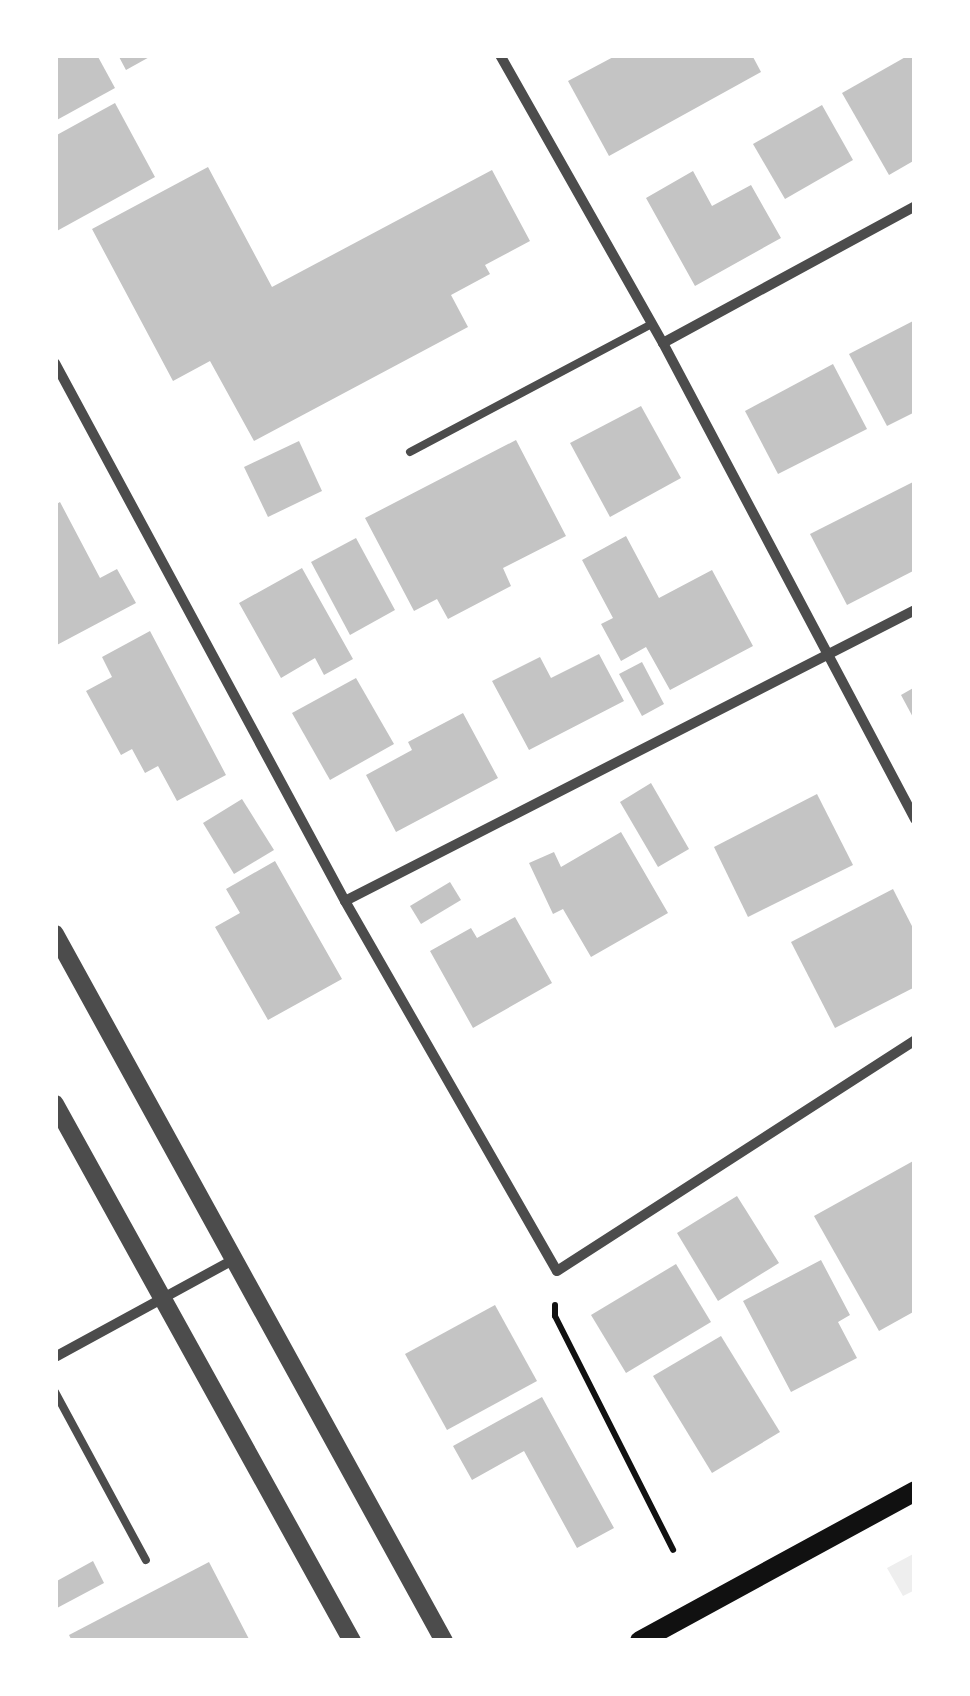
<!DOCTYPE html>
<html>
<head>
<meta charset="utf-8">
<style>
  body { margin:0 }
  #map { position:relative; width:970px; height:1696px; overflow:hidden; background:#fff; font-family:Mulish,sans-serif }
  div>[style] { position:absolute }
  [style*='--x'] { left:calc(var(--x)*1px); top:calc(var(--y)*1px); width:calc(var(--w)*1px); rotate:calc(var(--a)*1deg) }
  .green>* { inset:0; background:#eee }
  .building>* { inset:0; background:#c4c4c4 }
  .path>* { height:6px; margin:-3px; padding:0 3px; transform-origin:3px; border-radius:3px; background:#111 }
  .service>* { height:8px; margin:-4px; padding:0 4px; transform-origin:4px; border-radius:4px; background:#4c4c4c }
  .minor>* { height:10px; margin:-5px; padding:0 5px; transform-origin:5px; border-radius:5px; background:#4c4c4c }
  .tertiary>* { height:18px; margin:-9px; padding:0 9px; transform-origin:9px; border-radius:9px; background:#4c4c4c }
  .secondary>* { height:20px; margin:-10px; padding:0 10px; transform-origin:10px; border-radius:10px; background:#111 }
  span { translate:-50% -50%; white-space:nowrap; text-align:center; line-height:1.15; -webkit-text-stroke:8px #fff; paint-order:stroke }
  .frame { position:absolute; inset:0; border:58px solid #fff; pointer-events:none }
</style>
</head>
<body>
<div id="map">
  <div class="green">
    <i style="clip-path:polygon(915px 1553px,915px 1590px,903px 1596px,887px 1568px)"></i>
  </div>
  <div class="building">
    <i style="clip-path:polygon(55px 55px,97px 55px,115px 88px,55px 121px)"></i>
    <i style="clip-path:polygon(118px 55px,153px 55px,126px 70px)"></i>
    <i style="clip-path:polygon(617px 55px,752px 55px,761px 72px,609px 156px,568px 81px)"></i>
    <i style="clip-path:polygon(909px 55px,915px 55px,915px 160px,889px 175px,842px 93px)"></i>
    <i style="clip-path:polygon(115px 103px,155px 177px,55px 232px,55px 136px)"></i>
    <i style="clip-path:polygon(822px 105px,853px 160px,785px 199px,753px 144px)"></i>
    <i style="clip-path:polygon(208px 167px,272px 287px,492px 170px,530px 241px,485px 265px,490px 274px,451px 295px,468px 327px,254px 441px,210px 361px,173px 381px,92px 229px)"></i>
    <i style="clip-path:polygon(693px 171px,712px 206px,751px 185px,781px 238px,695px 286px,646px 198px)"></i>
    <i style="clip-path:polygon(915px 320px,915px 412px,887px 426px,849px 354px)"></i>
    <i style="clip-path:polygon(833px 364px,867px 429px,778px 474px,745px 411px)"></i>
    <i style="clip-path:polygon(641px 406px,681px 478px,610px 517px,570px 443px)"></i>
    <i style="clip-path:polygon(516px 440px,566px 536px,503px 568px,511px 586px,448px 619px,437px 599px,414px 611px,365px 518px)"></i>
    <i style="clip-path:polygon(299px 441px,322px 491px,268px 517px,244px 467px)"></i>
    <i style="clip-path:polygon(915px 481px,915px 570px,847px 605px,810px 534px)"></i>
    <i style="clip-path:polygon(60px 502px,100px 578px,117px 569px,136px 603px,55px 646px,55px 505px)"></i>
    <i style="clip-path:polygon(626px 536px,659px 598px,712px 570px,753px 646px,670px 690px,646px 647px,621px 661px,601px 624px,613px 618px,582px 560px)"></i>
    <i style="clip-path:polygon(356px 538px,395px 610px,350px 635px,311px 562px)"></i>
    <i style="clip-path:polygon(302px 568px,353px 659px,324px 675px,315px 658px,281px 678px,239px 603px)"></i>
    <i style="clip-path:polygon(150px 631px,226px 775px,177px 801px,158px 766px,145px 773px,132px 749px,121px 755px,86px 691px,112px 677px,102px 657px)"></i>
    <i style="clip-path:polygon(599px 654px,624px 701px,529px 750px,492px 681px,540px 657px,551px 678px)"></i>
    <i style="clip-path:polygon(642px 662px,664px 704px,642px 716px,619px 674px)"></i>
    <i style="clip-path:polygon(356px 678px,394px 744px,330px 780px,292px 713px)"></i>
    <i style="clip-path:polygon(915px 687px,915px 721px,901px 695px)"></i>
    <i style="clip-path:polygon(463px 713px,498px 778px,396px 832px,366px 775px,412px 750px,408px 742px)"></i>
    <i style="clip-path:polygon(651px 783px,689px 849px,658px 867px,620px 802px)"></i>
    <i style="clip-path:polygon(817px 794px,853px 865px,748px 917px,714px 847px)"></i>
    <i style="clip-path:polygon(242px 799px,274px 850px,234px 874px,203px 823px)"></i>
    <i style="clip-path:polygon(621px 832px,668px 913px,591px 957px,563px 909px,553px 914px,529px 863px,554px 852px,561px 867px)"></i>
    <i style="clip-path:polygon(275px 861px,342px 979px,268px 1020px,215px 927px,240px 913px,226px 889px)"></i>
    <i style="clip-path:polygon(450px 882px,461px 900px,421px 924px,410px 906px)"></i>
    <i style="clip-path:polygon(893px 889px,915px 932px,915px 987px,835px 1028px,791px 942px)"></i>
    <i style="clip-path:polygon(515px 917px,552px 983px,473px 1028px,430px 951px,471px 928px,477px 938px)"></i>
    <i style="clip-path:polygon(915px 1160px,915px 1311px,879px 1331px,814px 1216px)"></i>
    <i style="clip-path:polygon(737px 1196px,779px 1263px,718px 1301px,677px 1233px)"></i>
    <i style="clip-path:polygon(821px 1260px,850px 1315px,838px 1322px,857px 1358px,791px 1392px,743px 1301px)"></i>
    <i style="clip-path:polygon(676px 1264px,711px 1322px,626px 1373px,591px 1315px)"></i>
    <i style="clip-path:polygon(495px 1305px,537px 1381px,447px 1430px,405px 1354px)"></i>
    <i style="clip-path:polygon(721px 1336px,780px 1432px,712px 1473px,653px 1376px)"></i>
    <i style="clip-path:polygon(542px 1397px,614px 1528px,577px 1548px,524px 1451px,472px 1480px,453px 1446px)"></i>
    <i style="clip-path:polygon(93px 1561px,104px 1583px,57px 1608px,55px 1582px)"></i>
    <i style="clip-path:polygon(209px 1562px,250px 1641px,72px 1641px,69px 1635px)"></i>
  </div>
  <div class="path">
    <i style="--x:555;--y:1305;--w:11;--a:90"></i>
    <i style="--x:555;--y:1316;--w:262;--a:63.2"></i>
  </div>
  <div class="service">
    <i style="--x:410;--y:452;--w:274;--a:-27.9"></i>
    <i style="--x:55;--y:1392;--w:191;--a:61.6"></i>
  </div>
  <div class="minor">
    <i style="--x:500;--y:55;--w:331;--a:60.5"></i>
    <i style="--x:663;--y:343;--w:539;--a:62.1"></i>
    <i style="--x:663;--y:343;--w:287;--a:-28.5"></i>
    <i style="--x:55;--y:363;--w:611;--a:61.67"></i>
    <i style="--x:345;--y:901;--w:426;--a:60.2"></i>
    <i style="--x:557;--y:1271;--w:426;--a:-32.8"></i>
    <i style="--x:345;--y:901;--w:640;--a:-27.05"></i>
    <i style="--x:55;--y:1357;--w:205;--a:-28.6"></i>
  </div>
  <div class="tertiary">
    <i style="--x:55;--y:934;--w:807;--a:61.18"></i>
    <i style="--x:55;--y:1104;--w:614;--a:61.05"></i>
  </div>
  <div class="secondary">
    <i style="--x:640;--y:1641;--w:313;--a:-28.6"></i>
  </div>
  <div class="frame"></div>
</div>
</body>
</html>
